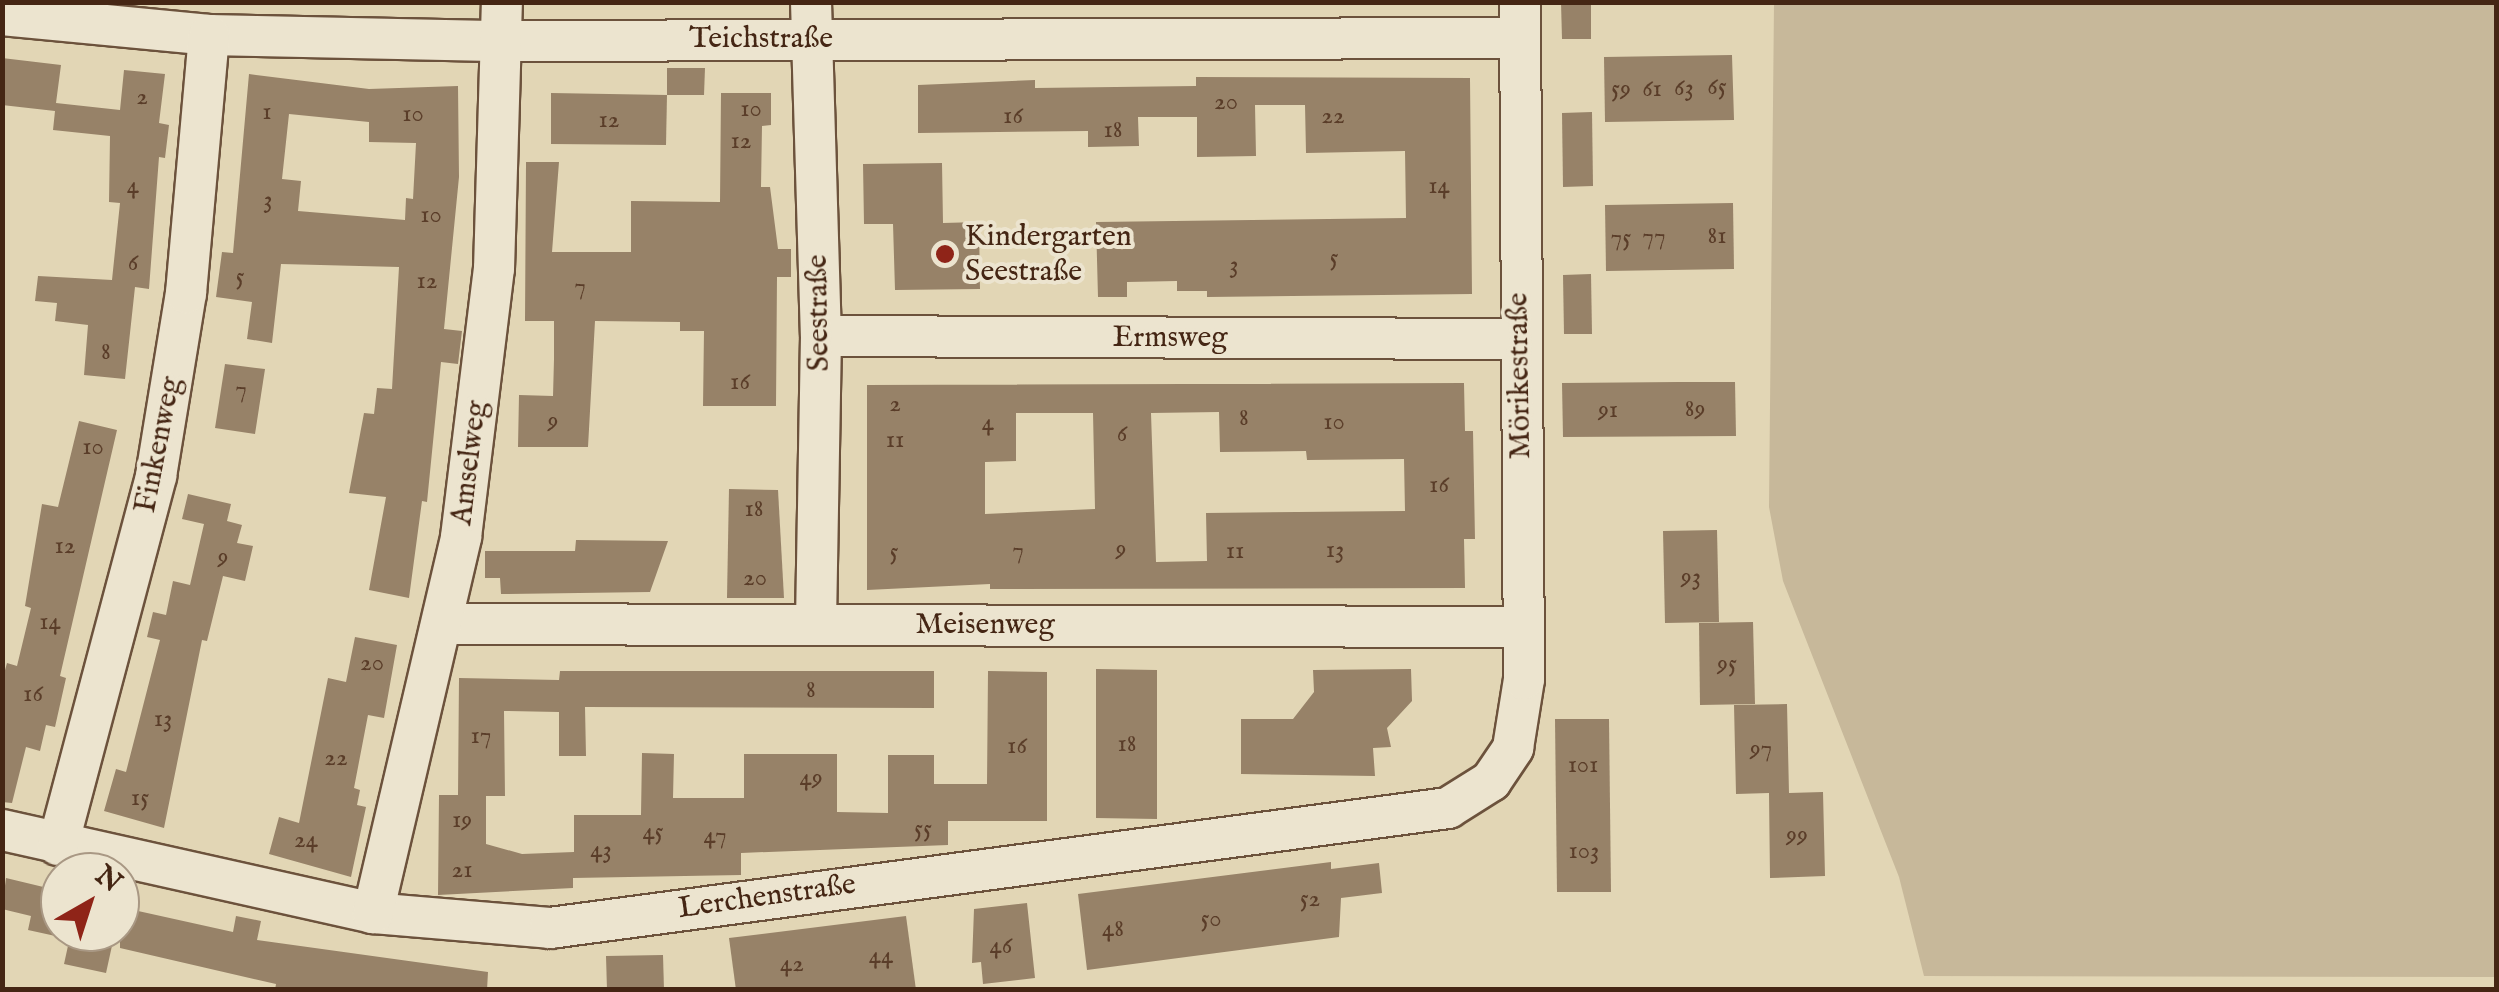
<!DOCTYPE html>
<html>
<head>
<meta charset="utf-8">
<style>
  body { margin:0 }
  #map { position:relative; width:2499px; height:992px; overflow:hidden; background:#e2d6b5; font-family:"IM FELL English",serif }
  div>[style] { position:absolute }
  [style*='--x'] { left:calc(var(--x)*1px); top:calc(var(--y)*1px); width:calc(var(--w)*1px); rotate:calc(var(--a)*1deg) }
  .green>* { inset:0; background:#c7b89a }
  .building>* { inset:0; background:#978268 }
  .roads { filter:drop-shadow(2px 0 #6c523c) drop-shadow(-2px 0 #6c523c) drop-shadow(0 2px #6c523c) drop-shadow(0 -2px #6c523c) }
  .street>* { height:40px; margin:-20px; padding:0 20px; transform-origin:20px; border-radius:20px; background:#ece4cf }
  .dots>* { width:28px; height:28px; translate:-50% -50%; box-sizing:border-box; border:5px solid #ece4cf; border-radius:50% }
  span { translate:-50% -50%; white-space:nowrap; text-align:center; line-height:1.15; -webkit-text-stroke:8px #ece4cf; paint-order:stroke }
  .number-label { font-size:25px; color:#5a3d29 }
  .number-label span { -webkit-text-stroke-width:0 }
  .street-label { font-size:30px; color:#452614 }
  .poi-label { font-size:30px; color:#452614 }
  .left { translate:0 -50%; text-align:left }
  .frame { position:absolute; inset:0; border:5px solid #452614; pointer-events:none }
  .north { position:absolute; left:40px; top:852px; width:100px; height:100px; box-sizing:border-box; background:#ece4cf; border:2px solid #a99884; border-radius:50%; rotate:39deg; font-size:28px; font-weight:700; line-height:40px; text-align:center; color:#452614 }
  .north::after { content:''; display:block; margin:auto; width:35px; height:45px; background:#8f2418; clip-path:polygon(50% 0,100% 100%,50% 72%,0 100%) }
</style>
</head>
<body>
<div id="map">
  <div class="green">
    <i style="clip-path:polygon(1774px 3px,2496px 3px,2496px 977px,1924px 976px,1899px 877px,1783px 581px,1769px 507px)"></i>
  </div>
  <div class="building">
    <i style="clip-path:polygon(1561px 2px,1591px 2px,1591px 39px,1562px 39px)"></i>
    <i style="clip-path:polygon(1732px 55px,1734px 120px,1605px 122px,1604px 57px)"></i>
    <i style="clip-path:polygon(2px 58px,61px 65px,56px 103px,120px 110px,124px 70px,165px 74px,159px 123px,169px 125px,165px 158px,159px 157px,149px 289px,135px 287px,125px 379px,84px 375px,88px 325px,55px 321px,57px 303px,35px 301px,38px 276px,112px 280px,120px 203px,109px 202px,110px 136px,53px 130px,55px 111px,2px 105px)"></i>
    <i style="clip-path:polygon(667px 68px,705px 68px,704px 95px,667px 95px)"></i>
    <i style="clip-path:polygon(evenodd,249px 74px,369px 89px,458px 86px,459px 177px,444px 329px,462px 331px,458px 364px,441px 362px,427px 502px,422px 501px,409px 598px,369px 590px,386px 497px,349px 493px,364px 413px,374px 414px,377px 388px,392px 389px,399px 267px,281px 264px,272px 343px,247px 339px,252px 302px,216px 297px,222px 252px,233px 253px,249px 74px,289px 114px,369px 122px,369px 142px,416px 143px,413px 199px,406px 198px,405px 220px,298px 211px,301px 181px,282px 179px,289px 114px)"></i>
    <i style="clip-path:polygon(1196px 77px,1470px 78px,1472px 294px,1207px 297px,1207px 291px,1177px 291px,1177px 281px,1127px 282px,1127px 297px,1098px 297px,1096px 222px,1406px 218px,1405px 151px,1306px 153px,1305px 105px,1255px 105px,1256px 156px,1197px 157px,1197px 117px,1138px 117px,1139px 146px,1088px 147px,1088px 131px,918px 133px,918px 85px,1035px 80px,1035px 88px,1196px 86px)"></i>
    <i style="clip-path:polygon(551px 93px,667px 95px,666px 145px,551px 144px)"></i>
    <i style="clip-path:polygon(721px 93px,771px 93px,771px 125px,762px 126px,761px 187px,770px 187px,778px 249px,791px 249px,791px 277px,777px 277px,776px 406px,703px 406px,704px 331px,680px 331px,680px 322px,595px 321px,588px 447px,518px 447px,519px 395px,553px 396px,554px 359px,554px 321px,525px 321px,526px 162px,559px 162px,552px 252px,631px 252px,631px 201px,720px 202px)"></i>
    <i style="clip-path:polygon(1592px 112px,1593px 186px,1563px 187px,1562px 113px)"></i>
    <i style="clip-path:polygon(942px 163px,943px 223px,979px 222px,980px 289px,895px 290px,893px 224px,864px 224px,863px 164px)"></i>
    <i style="clip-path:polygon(1733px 203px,1734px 269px,1606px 271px,1605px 205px)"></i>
    <i style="clip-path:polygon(1591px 274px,1592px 334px,1564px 334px,1563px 275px)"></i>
    <i style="clip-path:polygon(225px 364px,265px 369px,255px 434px,215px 428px)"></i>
    <i style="clip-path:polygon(1678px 382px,1735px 382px,1736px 436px,1563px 437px,1562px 383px)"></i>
    <i style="clip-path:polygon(evenodd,1464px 383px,1465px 431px,1473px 431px,1475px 539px,1464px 539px,1465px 588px,990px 589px,990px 584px,867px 590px,867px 385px,1464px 383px,1219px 412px,1220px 452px,1306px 451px,1307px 460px,1404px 459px,1405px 511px,1206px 513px,1207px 561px,1156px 562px,1151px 413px,1219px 412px,1464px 383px,1016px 413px,1093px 413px,1095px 509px,985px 514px,985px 462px,1016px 461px,1016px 413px)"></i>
    <i style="clip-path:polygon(79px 421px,117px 430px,60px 676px,66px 678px,55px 727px,46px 725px,40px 751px,26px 747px,12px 803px,2px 802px,2px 681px,7px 663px,17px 666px,31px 608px,25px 606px,42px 504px,58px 507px)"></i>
    <i style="clip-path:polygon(729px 489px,778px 490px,784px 598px,727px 598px)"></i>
    <i style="clip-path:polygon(188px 494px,231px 504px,227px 521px,242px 525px,237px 543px,253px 546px,245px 581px,223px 576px,207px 641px,202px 640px,164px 828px,104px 811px,116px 769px,126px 772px,160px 640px,147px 637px,153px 612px,166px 615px,173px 581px,190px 585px,204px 524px,182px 519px)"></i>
    <i style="clip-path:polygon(1717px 530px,1719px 622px,1665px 623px,1663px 531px)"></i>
    <i style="clip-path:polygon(576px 540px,668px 541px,650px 592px,501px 594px,500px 578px,485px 578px,485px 551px,575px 551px)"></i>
    <i style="clip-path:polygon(1753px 622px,1755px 704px,1700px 705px,1699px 623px)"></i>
    <i style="clip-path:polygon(355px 637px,397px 645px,384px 718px,368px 715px,354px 788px,360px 790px,357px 805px,366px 807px,351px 877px,269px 854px,279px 817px,299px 823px,328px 678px,346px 682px)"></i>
    <i style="clip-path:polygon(1096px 669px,1157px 670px,1157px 819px,1096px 818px)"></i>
    <i style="clip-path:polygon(1411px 669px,1412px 701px,1387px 728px,1391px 747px,1373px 748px,1375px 776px,1241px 774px,1241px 719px,1293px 719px,1314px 692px,1313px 670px)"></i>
    <i style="clip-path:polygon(560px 671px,934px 671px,934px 708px,585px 707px,586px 756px,559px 756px,559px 712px,504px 711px,505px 796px,486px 796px,486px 844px,522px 854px,574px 852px,574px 815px,641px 815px,642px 753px,674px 754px,673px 798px,744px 798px,744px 754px,837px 754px,837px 812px,888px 813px,888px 755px,934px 755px,934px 784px,987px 784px,988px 671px,1047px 672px,1047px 821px,948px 821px,948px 845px,741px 853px,741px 875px,573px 878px,573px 888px,438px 895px,439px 795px,458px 795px,459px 678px,559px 680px)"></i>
    <i style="clip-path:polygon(1787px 704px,1789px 793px,1823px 792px,1825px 876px,1770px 878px,1769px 793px,1736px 794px,1734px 705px)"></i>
    <i style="clip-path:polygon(1555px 719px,1609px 719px,1611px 892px,1557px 892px)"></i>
    <i style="clip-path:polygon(1331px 862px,1331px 869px,1379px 863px,1382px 893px,1341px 898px,1339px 937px,1087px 970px,1078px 894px)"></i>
    <i style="clip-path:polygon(6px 878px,60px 891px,60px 937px,28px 930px,31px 916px,2px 909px)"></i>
    <i style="clip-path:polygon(1027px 903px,1035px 978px,983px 984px,981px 962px,972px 963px,974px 909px)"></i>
    <i style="clip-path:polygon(120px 907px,233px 932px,236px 916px,261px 921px,257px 940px,488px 972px,487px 990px,275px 990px,276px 984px,120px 948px)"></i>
    <i style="clip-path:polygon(906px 916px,916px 990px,736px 990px,729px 938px)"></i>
    <i style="clip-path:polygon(71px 932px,115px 932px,106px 973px,64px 964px)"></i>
    <i style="clip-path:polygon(663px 955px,664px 990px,607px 990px,606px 956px)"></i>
  </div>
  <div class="roads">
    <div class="street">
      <i style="--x:811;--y:2;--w:334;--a:88.3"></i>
      <i style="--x:821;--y:336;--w:287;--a:91"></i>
      <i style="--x:2;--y:15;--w:208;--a:5.5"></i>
      <i style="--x:209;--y:35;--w:294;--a:1.2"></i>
      <i style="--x:503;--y:41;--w:1017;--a:-0.17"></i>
      <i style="--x:821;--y:336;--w:698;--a:0.25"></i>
      <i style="--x:445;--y:624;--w:1079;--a:0.16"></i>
      <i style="--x:2;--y:830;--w:380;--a:12.6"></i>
      <i style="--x:373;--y:913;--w:178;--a:4.8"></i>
      <i style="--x:550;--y:928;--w:906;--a:-7.61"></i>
      <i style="--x:1448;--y:808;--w:51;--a:-32.1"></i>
      <i style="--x:1491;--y:781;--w:40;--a:-56"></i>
      <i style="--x:1513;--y:748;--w:70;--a:-80.9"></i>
      <i style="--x:1524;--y:679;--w:677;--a:-90.34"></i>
      <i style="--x:58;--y:845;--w:382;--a:-75.1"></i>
      <i style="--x:156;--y:476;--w:185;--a:-80.7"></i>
      <i style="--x:186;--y:293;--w:259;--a:-84.9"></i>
      <i style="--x:373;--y:913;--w:386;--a:-76.8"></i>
      <i style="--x:461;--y:537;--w:270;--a:-83"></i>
      <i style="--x:494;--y:269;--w:267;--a:-88.3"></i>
    </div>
  </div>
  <div class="dots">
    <i style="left:945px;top:254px;background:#8f2418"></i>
  </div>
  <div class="number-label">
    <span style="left:1717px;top:87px">65</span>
    <span style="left:1684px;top:88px">63</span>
    <span style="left:1621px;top:89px">59</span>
    <span style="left:1652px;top:89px">61</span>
    <span style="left:142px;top:97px">2</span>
    <span style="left:1226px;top:102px">20</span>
    <span style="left:751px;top:109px">10</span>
    <span style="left:267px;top:112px">1</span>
    <span style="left:413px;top:114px">10</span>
    <span style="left:1013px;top:116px">16</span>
    <span style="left:1333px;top:116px">22</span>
    <span style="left:609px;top:120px">12</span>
    <span style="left:1113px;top:130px">18</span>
    <span style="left:741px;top:141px">12</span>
    <span style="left:133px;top:186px">4</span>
    <span style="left:1439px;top:186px">14</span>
    <span style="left:268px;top:200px">3</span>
    <span style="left:431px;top:215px">10</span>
    <span style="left:1717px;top:236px">81</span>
    <span style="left:1654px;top:237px">77</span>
    <span style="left:1621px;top:238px">75</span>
    <span style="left:1334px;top:258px">5</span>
    <span style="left:133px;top:263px">6</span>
    <span style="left:1234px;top:265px">3</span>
    <span style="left:240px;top:277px">5</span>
    <span style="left:427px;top:281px">12</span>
    <span style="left:580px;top:287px">7</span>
    <span style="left:106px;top:352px">8</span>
    <span style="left:740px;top:382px">16</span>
    <span style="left:241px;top:390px">7</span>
    <span style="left:895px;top:404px">2</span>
    <span style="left:1695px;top:409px">89</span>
    <span style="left:1608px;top:410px">91</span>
    <span style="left:1244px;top:418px">8</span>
    <span style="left:553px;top:421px">9</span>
    <span style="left:1334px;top:422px">10</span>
    <span style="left:988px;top:423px">4</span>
    <span style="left:1122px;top:434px">6</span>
    <span style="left:895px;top:440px">11</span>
    <span style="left:93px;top:447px">10</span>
    <span style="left:1439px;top:485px">16</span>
    <span style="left:754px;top:509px">18</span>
    <span style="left:65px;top:546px">12</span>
    <span style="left:1121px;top:549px">9</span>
    <span style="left:1335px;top:550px">13</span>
    <span style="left:1018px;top:551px">7</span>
    <span style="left:1235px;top:551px">11</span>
    <span style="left:894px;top:552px">5</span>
    <span style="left:223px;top:557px">9</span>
    <span style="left:1691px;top:577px">93</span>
    <span style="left:755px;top:578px">20</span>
    <span style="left:50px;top:622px">14</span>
    <span style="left:372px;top:663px">20</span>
    <span style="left:1727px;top:664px">95</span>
    <span style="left:811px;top:690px">8</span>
    <span style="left:33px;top:694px">16</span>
    <span style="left:163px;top:719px">13</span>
    <span style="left:481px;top:736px">17</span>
    <span style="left:1127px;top:744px">18</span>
    <span style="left:1017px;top:746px">16</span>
    <span style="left:1761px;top:749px">97</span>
    <span style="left:336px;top:758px">22</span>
    <span style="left:1583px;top:765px">101</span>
    <span style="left:811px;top:778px">49</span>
    <span style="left:140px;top:798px">15</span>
    <span style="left:462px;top:820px">19</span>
    <span style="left:923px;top:829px">55</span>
    <span style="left:653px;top:832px">45</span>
    <span style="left:1797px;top:835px">99</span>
    <span style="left:715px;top:836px">47</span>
    <span style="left:306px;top:840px">24</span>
    <span style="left:601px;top:850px">43</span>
    <span style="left:1584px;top:851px">103</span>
    <span style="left:462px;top:870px">21</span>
    <span style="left:1310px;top:899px">52</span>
    <span style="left:1211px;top:919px">50</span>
    <span style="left:1113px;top:929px">48</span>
    <span style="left:1001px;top:946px">46</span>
    <span style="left:881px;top:956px">44</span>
    <span style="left:792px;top:964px">42</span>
  </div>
  <div class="street-label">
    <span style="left:761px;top:39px">Teichstraße</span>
    <span style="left:819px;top:313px;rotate:-91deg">Seestraße</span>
    <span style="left:1170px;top:338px">Ermsweg</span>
    <span style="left:1520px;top:376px;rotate:-91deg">Mörikestraße</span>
    <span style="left:159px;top:445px;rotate:-79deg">Finkenweg</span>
    <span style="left:470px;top:463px;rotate:-83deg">Amselweg</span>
    <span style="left:985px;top:625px">Meisenweg</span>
    <span style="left:767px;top:897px;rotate:-8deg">Lerchenstraße</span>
  </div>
  <div class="poi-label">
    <span class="left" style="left:965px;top:254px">Kindergarten<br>Seestraße</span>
  </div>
  <div class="frame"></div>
  <div class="north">N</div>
</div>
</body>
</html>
